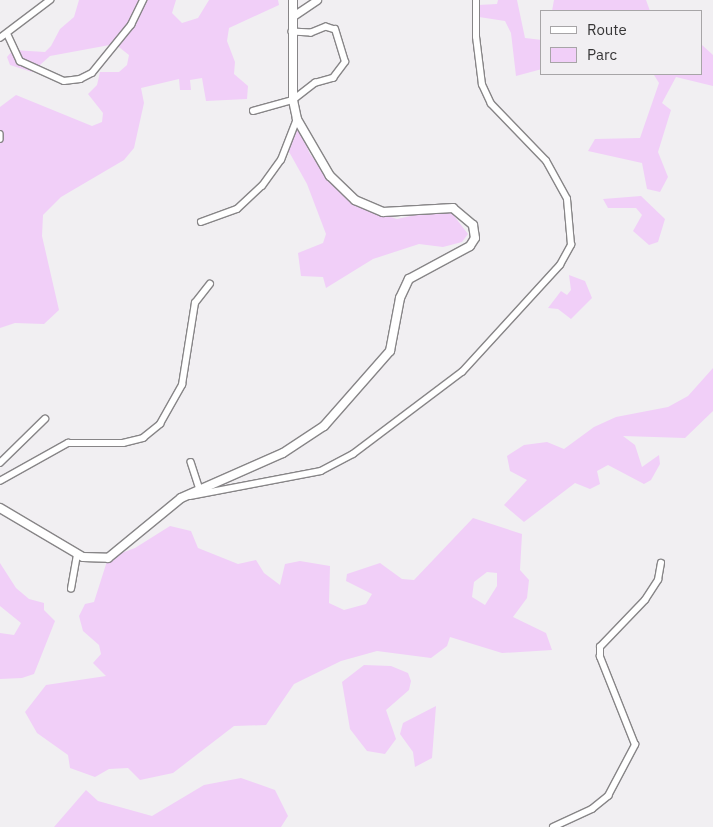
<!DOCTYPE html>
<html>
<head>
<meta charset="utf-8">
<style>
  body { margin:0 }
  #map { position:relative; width:713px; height:827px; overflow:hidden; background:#f1eff2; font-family:"IBM Plex Sans",sans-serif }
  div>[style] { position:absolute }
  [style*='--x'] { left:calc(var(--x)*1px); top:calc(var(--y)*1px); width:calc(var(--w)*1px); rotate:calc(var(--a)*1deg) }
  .green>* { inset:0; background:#f1cff8 }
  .roads { filter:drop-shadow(1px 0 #878587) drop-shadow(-1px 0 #878587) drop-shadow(0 1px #878587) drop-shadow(0 -1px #878587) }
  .minor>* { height:5.5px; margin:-2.75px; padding:0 2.75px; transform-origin:2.75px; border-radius:2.75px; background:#fff }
  .tertiary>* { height:7px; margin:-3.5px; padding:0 3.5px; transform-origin:3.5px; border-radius:3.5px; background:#fff }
  .secondary>* { height:8px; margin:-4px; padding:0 4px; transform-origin:4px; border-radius:4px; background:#fff }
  span { translate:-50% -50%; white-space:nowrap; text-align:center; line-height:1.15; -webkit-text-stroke:4px #f1eff2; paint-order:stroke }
  .legend { position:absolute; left:540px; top:10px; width:162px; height:65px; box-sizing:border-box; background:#f1eff2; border:1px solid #a7a5a7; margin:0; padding:6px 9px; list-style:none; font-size:15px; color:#373637 }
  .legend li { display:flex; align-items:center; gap:10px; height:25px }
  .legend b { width:25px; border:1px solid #a7a5a7 }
</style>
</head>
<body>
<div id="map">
  <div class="green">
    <i style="clip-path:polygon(79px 0,176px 0,172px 13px,182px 23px,198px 18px,209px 0,278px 0,279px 5px,229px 28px,227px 41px,235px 62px,234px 74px,248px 86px,247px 99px,206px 101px,202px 78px,190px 80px,191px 90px,180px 90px,179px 79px,141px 88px,144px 103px,134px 148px,124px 160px,61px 197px,43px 215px,42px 236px,59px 310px,44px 324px,15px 323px,0 328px,0 347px,0 107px,16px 95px,92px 126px,102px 122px,103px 113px,88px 94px,97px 85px,100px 72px,119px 72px,127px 65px,129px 55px,115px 44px,50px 56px,32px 72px,10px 65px,7px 57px,13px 50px,45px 52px,51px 46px,60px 29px,74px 17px)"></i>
    <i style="clip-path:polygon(498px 0,517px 0,525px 38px,542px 40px,542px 69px,516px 76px,511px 33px,505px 21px,479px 17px,478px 5px,497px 4px)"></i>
    <i style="clip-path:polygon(554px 0,646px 0,650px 11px,552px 11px)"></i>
    <i style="clip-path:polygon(702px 45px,713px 55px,713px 86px,676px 77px,662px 103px,671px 110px,658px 152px,668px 177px,660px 192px,647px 189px,642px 163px,588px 151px,595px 139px,640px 138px,659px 83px,654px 75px,630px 74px,702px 74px)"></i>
    <i style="clip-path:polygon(297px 124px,310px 154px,355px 206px,397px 219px,448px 208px,468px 234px,462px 242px,443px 247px,419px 244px,373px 259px,326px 288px,323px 277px,301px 276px,298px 253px,323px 243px,326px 234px,307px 184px,288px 150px,289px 133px)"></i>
    <i style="clip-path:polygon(641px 196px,665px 219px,658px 242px,649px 245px,633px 231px,642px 215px,636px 208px,608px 208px,603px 199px)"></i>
    <i style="clip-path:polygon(569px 275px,585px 281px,592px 298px,571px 319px,558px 309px,548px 308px,561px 291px,567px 295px,571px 290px)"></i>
    <i style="clip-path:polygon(713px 368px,713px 411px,685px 438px,623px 436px,635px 445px,642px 467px,659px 455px,660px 464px,651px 480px,644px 484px,608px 465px,597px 471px,600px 484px,590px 489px,575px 483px,524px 522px,504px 505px,527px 480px,510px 471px,507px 456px,524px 445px,547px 442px,564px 449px,594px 427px,616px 417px,668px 407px,688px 396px)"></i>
    <i style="clip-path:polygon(evenodd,473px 518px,522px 534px,520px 570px,529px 580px,527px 598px,513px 617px,546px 633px,552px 650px,502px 653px,450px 637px,447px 646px,431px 658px,377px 651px,341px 661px,294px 684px,266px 725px,234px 726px,173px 773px,140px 780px,128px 768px,109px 769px,95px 777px,70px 768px,68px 755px,37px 733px,25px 712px,46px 685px,106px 676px,93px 663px,101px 654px,99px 645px,83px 631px,79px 616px,85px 604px,94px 602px,108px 558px,135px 548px,170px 526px,191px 531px,198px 548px,238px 564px,256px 560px,264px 573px,280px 585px,285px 564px,300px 561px,330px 566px,329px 603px,344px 610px,366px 604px,372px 594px,346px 581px,347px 574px,380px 563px,402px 579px,414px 580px,473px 518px,487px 572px,497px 573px,497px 586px,485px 605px,472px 597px,474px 582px,487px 572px)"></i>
    <i style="clip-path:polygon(0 563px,16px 588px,29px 599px,44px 603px,44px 610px,55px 621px,34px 674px,22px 678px,0 679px,0 633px,14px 635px,21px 623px,0 606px)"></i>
    <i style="clip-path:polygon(364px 665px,391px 666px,408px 673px,411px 681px,409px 690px,386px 710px,396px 739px,385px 754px,367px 751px,350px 729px,342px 682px)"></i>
    <i style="clip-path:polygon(436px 706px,432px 758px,415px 767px,413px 752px,400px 734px,403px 723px)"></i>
    <i style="clip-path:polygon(241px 778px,275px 790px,288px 816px,281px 827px,54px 827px,86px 790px,98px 801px,152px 816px,204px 785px)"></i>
  </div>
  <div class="roads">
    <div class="minor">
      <i style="--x:8;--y:35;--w:29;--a:65"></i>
      <i style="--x:20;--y:61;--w:48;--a:24.4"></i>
      <i style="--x:64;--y:81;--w:16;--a:-7"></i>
      <i style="--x:80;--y:79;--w:13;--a:-27"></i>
      <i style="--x:92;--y:73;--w:62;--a:-50.9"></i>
      <i style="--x:131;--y:25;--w:28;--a:-64"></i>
      <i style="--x:0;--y:38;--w:63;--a:-37.2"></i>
      <i style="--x:253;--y:111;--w:41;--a:-15.4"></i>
      <i style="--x:293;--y:100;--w:28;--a:-38"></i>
      <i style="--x:315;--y:83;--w:19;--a:-16"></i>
      <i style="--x:333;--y:78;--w:20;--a:-53"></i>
      <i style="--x:345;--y:62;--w:34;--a:-107"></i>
      <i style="--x:335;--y:30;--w:9;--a:-162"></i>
      <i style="--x:326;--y:27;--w:16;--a:158"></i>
      <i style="--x:311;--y:33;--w:19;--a:-177"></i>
      <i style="--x:0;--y:134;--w:5;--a:90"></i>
      <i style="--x:201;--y:222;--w:38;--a:-20"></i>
      <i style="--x:237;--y:209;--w:34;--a:-43"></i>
      <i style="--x:262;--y:186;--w:32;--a:-54"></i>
      <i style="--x:281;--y:160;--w:44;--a:-68.7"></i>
      <i style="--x:191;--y:462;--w:29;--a:72"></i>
      <i style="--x:0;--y:463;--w:63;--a:-44.4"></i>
      <i style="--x:0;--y:481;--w:78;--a:-29.2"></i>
      <i style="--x:68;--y:443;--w:55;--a:0"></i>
      <i style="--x:123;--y:443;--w:21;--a:-14"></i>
      <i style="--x:143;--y:438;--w:22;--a:-39"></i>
      <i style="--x:160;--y:424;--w:45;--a:-60.6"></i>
      <i style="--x:182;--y:385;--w:83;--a:-81"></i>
      <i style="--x:195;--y:303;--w:24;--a:-52"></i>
      <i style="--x:190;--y:496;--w:133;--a:-10.8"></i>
      <i style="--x:321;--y:471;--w:36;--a:-28"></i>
      <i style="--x:353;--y:454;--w:136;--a:-37"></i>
      <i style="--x:462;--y:372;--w:145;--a:-47.5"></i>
      <i style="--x:560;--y:265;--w:23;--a:-61"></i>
      <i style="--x:571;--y:245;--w:46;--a:-95"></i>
      <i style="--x:567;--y:199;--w:43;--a:-118.9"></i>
      <i style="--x:546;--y:161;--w:79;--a:-134"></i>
      <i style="--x:491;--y:104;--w:21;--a:-115"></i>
      <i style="--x:482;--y:85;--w:48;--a:-97.1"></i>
      <i style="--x:476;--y:37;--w:37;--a:-90"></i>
      <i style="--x:71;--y:589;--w:35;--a:-80"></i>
      <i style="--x:553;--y:827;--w:43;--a:-24.8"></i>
      <i style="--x:592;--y:809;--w:21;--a:-39"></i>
      <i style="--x:608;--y:796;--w:58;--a:-62.1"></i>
      <i style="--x:635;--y:745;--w:95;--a:-111.7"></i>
      <i style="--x:600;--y:657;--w:10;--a:-90"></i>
      <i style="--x:600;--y:647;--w:65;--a:-46.2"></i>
      <i style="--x:645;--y:600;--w:24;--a:-57"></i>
      <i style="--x:658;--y:580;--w:17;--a:-80"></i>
    </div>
    <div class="tertiary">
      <i style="--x:293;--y:16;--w:29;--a:-34"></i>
    </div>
    <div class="secondary">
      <i style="--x:0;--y:508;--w:96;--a:30.6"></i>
      <i style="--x:83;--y:557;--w:25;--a:2"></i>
      <i style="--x:108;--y:558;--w:94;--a:-39.4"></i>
      <i style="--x:181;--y:498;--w:111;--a:-23.8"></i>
      <i style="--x:283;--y:453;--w:49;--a:-33.4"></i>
      <i style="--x:324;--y:426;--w:100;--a:-48.7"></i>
      <i style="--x:390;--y:351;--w:54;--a:-79.3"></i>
      <i style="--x:400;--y:298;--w:21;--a:-65"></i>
      <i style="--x:409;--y:279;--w:69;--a:-28.4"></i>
      <i style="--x:470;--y:246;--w:9;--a:-58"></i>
      <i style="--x:475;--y:238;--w:13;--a:-99"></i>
      <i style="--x:473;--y:225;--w:26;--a:-140"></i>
      <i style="--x:453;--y:208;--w:70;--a:176.7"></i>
      <i style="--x:383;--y:212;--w:30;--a:-157"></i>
      <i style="--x:355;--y:200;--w:35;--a:-136"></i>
      <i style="--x:330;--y:176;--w:66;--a:-120.1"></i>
      <i style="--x:297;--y:119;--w:19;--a:-102"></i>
      <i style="--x:293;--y:100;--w:100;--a:-90"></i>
    </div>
  </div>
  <ul class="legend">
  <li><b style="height:6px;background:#fff"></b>Route</li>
  <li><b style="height:14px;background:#f1cff8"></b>Parc</li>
  </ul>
</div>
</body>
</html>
